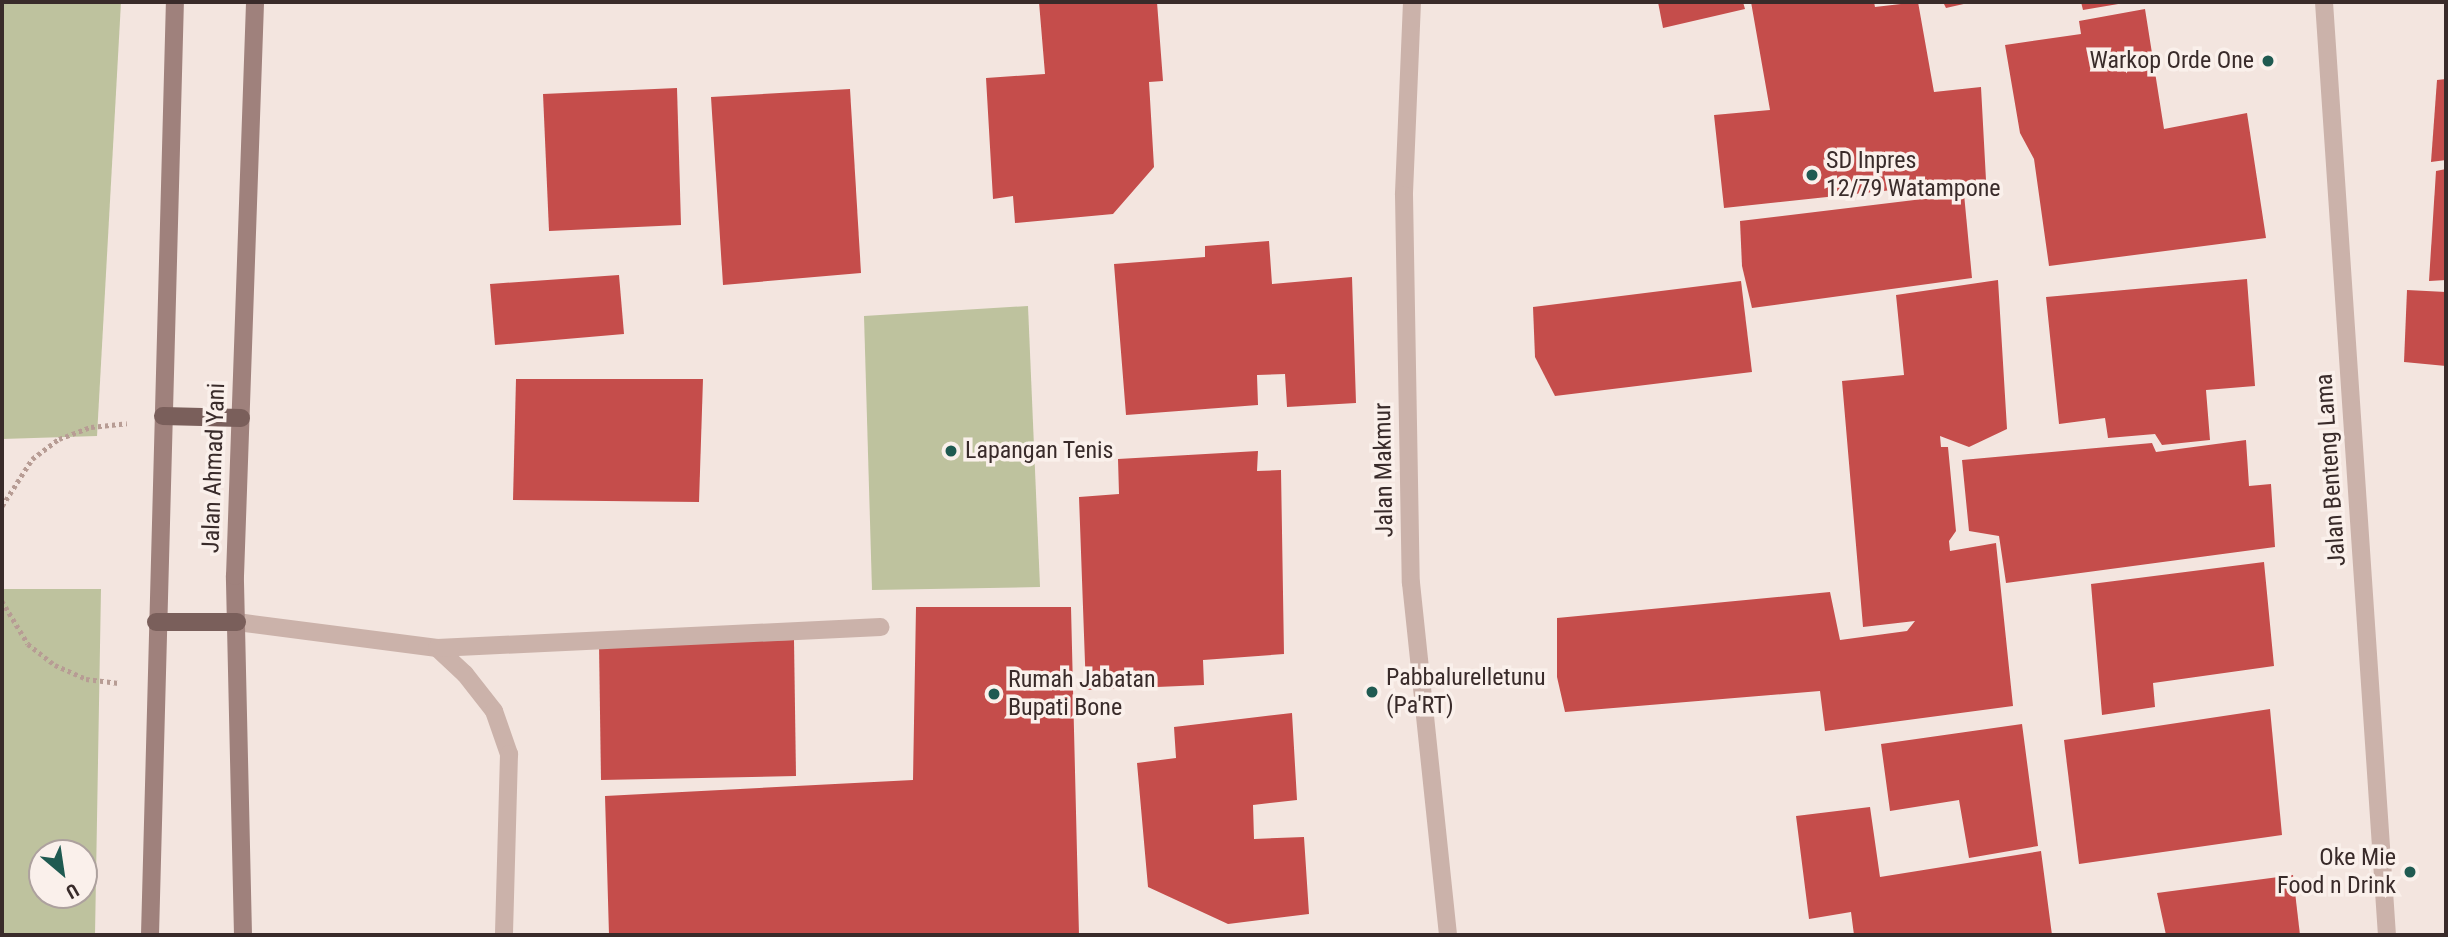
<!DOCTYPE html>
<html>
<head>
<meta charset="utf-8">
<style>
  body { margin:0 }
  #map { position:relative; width:2448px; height:937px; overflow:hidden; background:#f3e5df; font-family:"Roboto Condensed",sans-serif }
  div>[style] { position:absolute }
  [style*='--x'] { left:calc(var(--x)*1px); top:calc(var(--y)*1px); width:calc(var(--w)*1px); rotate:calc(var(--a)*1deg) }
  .green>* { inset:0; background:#bec29e }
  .building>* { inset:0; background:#c54d4b }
  .path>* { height:4.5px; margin-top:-2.25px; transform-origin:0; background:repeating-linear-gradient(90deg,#b79c94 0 3.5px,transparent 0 7px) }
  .service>* { height:18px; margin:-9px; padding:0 9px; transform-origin:9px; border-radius:9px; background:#cbb2aa }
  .minor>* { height:18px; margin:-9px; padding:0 9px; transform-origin:9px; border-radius:9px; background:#cbb2aa }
  .secondary>* { height:18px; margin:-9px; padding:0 9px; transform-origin:9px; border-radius:9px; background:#9f817c }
  .primary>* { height:18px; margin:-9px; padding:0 9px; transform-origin:9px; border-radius:9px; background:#7a5f5b }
  .dots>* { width:19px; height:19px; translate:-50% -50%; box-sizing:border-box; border:4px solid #faf0eb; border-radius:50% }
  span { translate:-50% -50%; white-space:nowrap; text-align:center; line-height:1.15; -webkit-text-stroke:7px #faf0eb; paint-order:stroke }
  .poi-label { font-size:24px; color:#392b2a }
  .right { translate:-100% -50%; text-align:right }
  .left { translate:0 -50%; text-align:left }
  .street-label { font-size:24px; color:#392b2a }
  .frame { position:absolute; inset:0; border:4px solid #392b2a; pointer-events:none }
  .north { position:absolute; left:28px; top:839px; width:70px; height:70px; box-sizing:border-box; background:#faf0eb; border:2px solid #ada19e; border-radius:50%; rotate:151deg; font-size:19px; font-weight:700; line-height:28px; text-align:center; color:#392b2a }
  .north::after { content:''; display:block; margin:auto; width:24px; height:32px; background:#1f5a51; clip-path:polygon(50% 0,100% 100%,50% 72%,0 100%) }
</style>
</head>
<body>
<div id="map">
  <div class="green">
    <i style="clip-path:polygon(2px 2px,121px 2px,97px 436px,2px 439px)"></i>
    <i style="clip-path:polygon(1028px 306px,1040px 587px,872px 590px,864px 316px)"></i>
    <i style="clip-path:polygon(evenodd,2px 589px,101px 589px,95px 935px,2px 935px,2px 589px,42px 853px,84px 853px,84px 895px,42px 895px,42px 853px)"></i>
  </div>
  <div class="building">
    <i style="clip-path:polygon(1039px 2px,1157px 2px,1163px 81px,1149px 82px,1154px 167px,1113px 214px,1015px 223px,1013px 196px,993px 199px,986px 78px,1045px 74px)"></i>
    <i style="clip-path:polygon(1658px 2px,1743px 2px,1745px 9px,1663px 28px)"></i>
    <i style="clip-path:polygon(1751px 2px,1874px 2px,1875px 7px,1918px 2px,1934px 92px,1981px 87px,1986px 180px,1724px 208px,1714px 115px,1770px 110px)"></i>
    <i style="clip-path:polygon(1943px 2px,1968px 2px,1968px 3px,1946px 8px)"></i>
    <i style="clip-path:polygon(2081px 2px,2124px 2px,2124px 3px,2083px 10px)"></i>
    <i style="clip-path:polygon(2145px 9px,2164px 129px,2247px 113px,2266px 238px,2049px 266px,2034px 159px,2020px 133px,2005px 45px,2081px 34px,2079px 21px)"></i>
    <i style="clip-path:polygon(2446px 79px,2446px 160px,2431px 162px,2437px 80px)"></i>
    <i style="clip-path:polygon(677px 88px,681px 225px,549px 231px,543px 94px)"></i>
    <i style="clip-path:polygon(850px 89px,861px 273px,723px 285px,711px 97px)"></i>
    <i style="clip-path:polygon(2446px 169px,2446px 280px,2429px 281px,2436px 171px)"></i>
    <i style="clip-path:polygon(1964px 194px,1972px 278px,1752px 308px,1742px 266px,1740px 221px)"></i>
    <i style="clip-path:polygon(1269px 241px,1272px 284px,1352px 277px,1356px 403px,1287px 407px,1285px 374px,1257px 375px,1258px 405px,1126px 415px,1114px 264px,1205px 257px,1205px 246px)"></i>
    <i style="clip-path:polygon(619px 275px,624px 334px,495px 345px,490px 284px)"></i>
    <i style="clip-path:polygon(2247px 279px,2255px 386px,2206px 390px,2210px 440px,2162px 445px,2155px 434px,2108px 438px,2105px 418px,2059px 424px,2046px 297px)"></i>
    <i style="clip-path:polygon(1998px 280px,2007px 429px,1969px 447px,1940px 436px,1941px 447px,1948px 447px,1956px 531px,1949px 541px,1950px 551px,1996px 543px,2013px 706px,1825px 731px,1820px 691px,1565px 712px,1557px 677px,1557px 618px,1830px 592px,1840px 640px,1907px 631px,1915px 621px,1863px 627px,1842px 381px,1904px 375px,1896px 295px)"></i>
    <i style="clip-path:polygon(1741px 281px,1752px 372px,1555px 396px,1535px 357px,1533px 307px)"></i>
    <i style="clip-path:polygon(2407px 290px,2446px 292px,2446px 366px,2404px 362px)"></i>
    <i style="clip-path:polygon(516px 379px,703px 379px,699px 502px,513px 500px)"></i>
    <i style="clip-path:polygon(2246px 440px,2249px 486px,2271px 484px,2275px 547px,2006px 583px,1999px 536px,1969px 531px,1962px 460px,2152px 443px,2156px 452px)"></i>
    <i style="clip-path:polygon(1258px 451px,1257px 471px,1281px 470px,1284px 654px,1203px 660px,1204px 685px,1086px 690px,1079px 497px,1119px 494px,1118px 459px)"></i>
    <i style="clip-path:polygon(2264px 562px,2274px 666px,2153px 683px,2155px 707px,2102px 715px,2091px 584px)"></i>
    <i style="clip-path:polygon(916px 607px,1071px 607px,1079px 935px,609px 935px,605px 796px,913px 780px)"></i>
    <i style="clip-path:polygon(794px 640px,796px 776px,601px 780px,599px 644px)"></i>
    <i style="clip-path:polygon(2270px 709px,2282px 835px,2079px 864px,2064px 740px)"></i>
    <i style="clip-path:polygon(1292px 713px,1297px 800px,1253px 805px,1254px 839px,1304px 837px,1309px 914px,1228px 924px,1148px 887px,1137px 763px,1176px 758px,1174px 727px)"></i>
    <i style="clip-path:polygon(2022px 724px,2038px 846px,1969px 858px,1959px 800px,1890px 811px,1881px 744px)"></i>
    <i style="clip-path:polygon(1870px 807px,1880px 877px,2041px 851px,2052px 935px,1854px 935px,1851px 912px,1809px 919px,1796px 816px)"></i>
    <i style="clip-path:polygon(2293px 875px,2300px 935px,2166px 935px,2157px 893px)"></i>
  </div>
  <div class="path">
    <i style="--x:2;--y:506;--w:56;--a:-57.4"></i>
    <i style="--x:32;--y:459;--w:34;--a:-37"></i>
    <i style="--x:59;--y:439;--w:34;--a:-21"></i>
    <i style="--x:91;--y:427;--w:36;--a:-6"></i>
    <i style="--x:2;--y:601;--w:50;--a:58.8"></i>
    <i style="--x:28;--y:644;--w:34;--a:38"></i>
    <i style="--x:55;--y:665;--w:34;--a:24"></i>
    <i style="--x:86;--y:679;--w:33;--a:7"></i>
  </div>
  <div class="service">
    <i style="--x:237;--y:622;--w:202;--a:7.4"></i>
    <i style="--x:437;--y:648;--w:38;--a:43"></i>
    <i style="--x:465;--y:674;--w:47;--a:51.9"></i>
    <i style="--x:494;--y:711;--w:46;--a:70.8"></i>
    <i style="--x:509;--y:754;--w:181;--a:91.6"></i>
    <i style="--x:437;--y:648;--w:444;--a:-2.7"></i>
  </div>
  <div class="minor">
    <i style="--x:1412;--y:2;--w:193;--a:92.4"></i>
    <i style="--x:1404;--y:195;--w:388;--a:89"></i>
    <i style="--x:1411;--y:583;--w:354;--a:84"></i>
    <i style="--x:2324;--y:2;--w:935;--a:86.14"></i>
  </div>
  <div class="secondary">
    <i style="--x:150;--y:935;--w:933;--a:-88.47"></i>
    <i style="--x:243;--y:935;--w:359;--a:-91.3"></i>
    <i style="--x:235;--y:576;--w:574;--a:-88"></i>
  </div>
  <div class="primary">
    <i style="--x:163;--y:416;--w:78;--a:1.5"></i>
    <i style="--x:156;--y:622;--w:81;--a:0"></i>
  </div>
  <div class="dots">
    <i style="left:2268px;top:61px;background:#1f5a51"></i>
    <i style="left:1812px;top:175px;background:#1f5a51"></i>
    <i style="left:951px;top:451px;background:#1f5a51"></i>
    <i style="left:1372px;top:692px;background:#1f5a51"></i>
    <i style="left:994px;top:694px;background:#1f5a51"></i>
    <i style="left:2410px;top:872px;background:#1f5a51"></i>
  </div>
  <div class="poi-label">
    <span class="right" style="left:2254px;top:61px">Warkop Orde One</span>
    <span class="left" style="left:1826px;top:175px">SD Inpres<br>12/79 Watampone</span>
    <span class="left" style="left:965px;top:451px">Lapangan Tenis</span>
    <span class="left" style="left:1386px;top:692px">Pabbalurelletunu<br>(Pa'RT)</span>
    <span class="left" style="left:1008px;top:694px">Rumah Jabatan<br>Bupati Bone</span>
    <span class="right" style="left:2396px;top:872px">Oke Mie<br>Food n Drink</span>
  </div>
  <div class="street-label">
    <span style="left:214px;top:468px;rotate:-88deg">Jalan Ahmad Yani</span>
    <span style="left:1384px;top:470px;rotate:-91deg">Jalan Makmur</span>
    <span style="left:2331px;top:470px;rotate:-94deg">Jalan Benteng Lama</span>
  </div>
  <div class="frame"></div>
  <div class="north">U</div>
</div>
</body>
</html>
